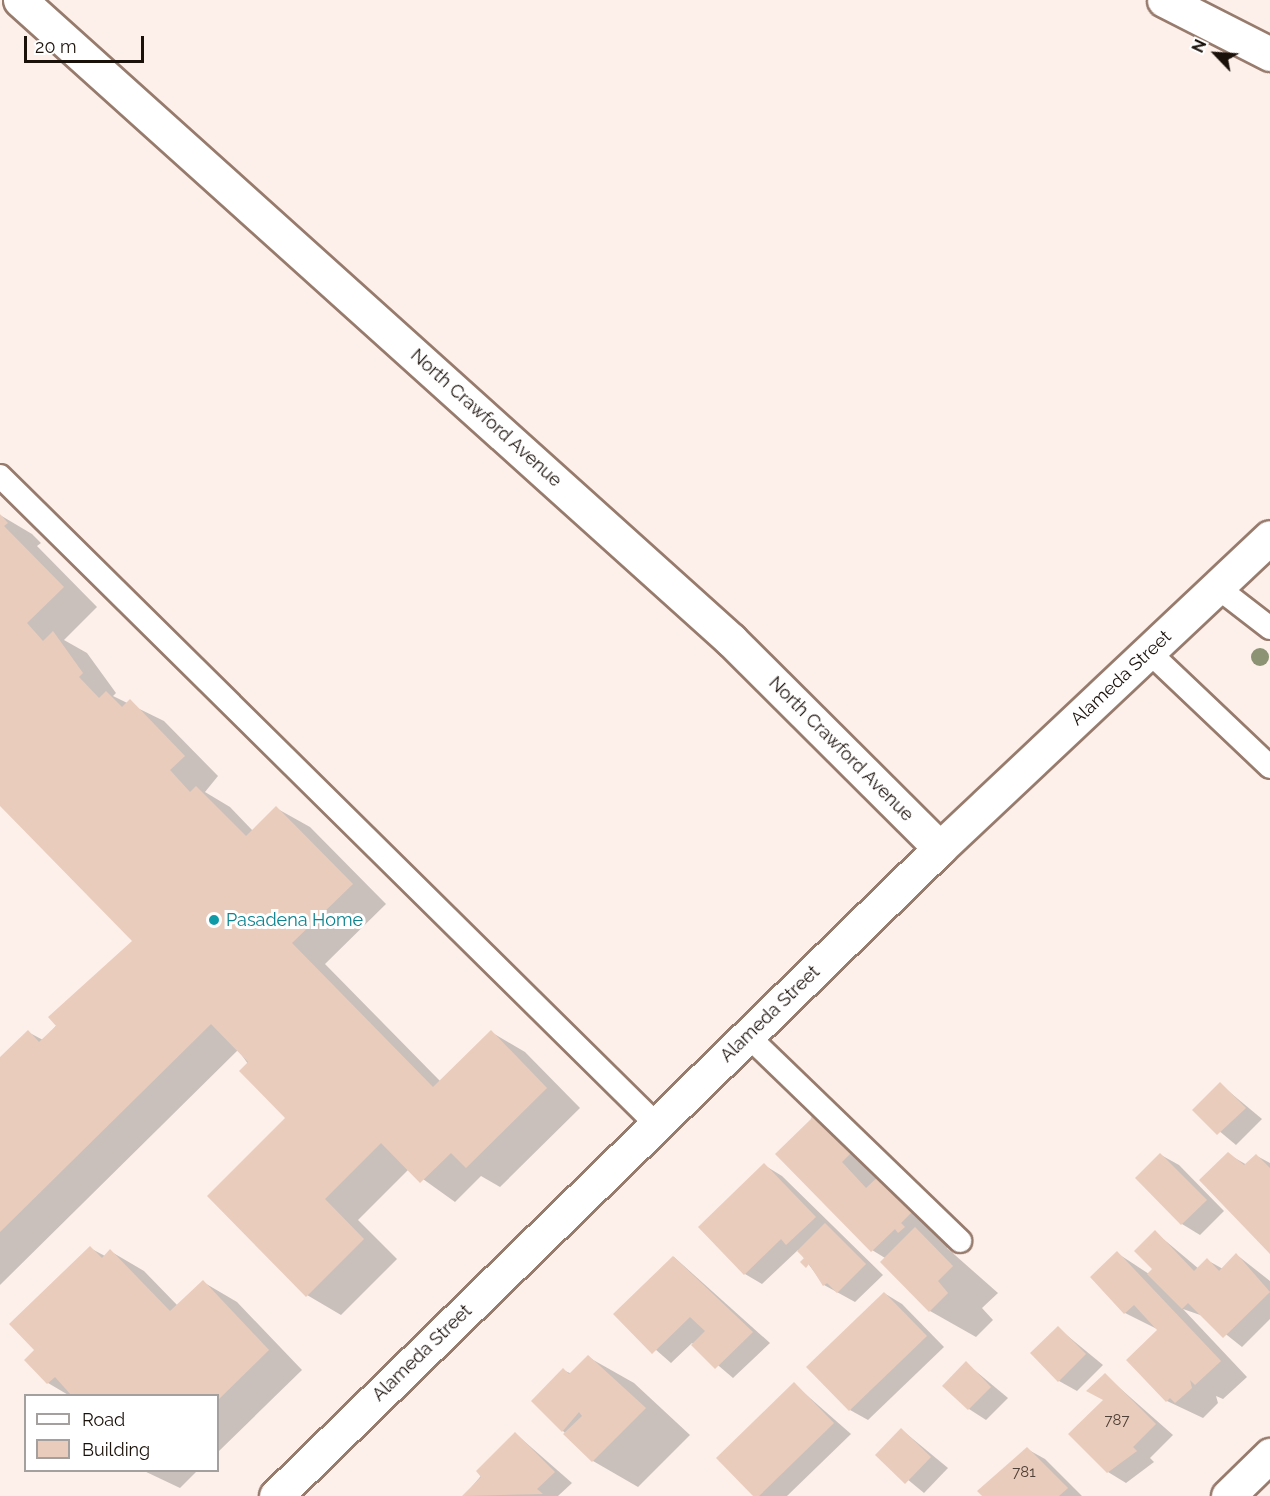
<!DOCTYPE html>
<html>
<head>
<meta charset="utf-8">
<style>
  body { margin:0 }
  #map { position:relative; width:1270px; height:1496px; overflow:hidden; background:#fdf0ea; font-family:Raleway,sans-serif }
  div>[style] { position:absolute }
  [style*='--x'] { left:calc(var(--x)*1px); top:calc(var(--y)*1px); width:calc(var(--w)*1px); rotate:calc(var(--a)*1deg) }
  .shadow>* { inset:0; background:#0003 }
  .building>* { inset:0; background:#eaccbc }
  .roads { filter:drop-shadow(2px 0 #977b6d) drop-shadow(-2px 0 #977b6d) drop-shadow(0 2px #977b6d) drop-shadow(0 -2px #977b6d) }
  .service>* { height:22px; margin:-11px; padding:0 11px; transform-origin:11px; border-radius:11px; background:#fff }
  .minor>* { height:33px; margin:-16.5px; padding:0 16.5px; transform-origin:16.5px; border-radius:16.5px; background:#fff }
  .secondary>* { height:33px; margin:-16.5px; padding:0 16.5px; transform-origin:16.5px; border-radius:16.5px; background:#fff }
  .trees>* { width:18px; height:18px; margin:-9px; border-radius:50%; background:#8b9374 }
  .dots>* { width:16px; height:16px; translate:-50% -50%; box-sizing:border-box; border:3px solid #fff; border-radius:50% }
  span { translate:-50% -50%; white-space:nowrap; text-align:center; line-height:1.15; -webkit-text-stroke:6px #fff; paint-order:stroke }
  .number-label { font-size:15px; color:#4f4037 }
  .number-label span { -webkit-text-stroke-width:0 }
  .street-label { font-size:18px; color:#1b110b }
  .culture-label { font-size:18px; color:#0d838f }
  .left { translate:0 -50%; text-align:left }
  .legend { position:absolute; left:24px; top:1394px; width:195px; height:78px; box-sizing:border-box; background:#fff; border:2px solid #a4a09d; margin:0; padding:8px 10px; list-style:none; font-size:18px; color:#1b110b }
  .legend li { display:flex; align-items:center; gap:12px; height:30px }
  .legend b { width:30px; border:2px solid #a4a09d }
  .north { position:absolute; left:1186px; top:24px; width:60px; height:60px; -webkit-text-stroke:4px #fff; paint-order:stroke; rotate:295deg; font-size:16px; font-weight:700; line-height:24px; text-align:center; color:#1b110b }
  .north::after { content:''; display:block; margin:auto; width:21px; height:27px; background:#1b110b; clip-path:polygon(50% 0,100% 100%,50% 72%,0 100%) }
  .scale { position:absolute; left:24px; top:36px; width:120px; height:27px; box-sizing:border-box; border:3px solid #1b110b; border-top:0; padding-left:8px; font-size:18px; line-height:21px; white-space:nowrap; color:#1b110b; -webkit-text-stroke:4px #fff; paint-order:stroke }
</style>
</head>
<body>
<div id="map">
  <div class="shadow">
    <i style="clip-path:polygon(0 515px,32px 534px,41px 543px,37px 546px,97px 607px,64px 640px,87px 653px,116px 693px,113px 696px,164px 721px,218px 776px,205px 792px,230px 807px,253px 831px,276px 808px,310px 827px,386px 904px,325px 964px,441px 1082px,491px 1032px,525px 1052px,580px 1108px,500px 1187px,481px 1176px,455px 1202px,409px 1169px,358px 1220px,397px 1259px,341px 1315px,307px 1295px,287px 1118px,238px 1050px,0 1285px,0 1059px,28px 1032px,43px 1040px,134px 941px,0 804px)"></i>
    <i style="clip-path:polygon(1220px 1084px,1262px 1119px,1236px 1145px,1194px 1110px)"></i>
    <i style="clip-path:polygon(812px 1120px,958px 1237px,947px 1248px,998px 1293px,982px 1308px,993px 1320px,976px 1337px,930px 1311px,885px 1258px,872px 1250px)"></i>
    <i style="clip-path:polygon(1228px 1154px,1247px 1165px,1257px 1156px,1270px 1163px,1270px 1254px)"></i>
    <i style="clip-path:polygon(1161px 1155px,1179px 1165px,1224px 1211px,1200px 1235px,1182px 1224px,1137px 1178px)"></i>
    <i style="clip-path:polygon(764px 1165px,782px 1176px,883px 1275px,855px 1302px,824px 1285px,798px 1250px,762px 1284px,745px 1274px)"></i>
    <i style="clip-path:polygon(1155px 1232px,1199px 1269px,1207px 1260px,1223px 1269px,1237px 1255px,1270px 1281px,1270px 1319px,1242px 1347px,1203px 1316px,1183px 1309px,1247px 1377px,1223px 1399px,1216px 1396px,1218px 1403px,1203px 1418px,1167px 1401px,1159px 1330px,1125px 1313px,1117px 1253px,1149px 1274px,1154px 1269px)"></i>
    <i style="clip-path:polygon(90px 1248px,105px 1256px,110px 1251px,144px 1271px,178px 1306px,203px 1282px,237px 1302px,302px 1370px,218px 1452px,218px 1396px,70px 1396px,48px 1383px,36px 1350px)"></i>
    <i style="clip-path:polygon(674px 1257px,770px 1343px,733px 1378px,692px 1343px,671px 1363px,615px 1314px)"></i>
    <i style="clip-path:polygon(884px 1293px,902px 1304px,944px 1347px,868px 1420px,850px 1410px)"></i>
    <i style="clip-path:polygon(1058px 1328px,1103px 1365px,1077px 1391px,1059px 1381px)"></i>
    <i style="clip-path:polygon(588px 1357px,634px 1383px,690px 1435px,638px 1487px,593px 1461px,533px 1401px,563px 1370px,572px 1374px)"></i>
    <i style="clip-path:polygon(966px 1363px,1008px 1398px,986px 1420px,969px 1409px)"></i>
    <i style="clip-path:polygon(1105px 1375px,1173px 1435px,1150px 1458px,1154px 1462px,1126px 1483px,1108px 1472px)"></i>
    <i style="clip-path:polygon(794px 1384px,851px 1434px,787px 1496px,755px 1496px)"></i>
    <i style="clip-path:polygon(902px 1430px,948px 1468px,924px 1493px,878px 1455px)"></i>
    <i style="clip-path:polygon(516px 1434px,572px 1483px,558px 1496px,464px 1496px)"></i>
    <i style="clip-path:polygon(1027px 1449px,1045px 1459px,1082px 1496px,984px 1496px)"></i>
    <i style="clip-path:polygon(142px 1470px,198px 1470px,180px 1488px)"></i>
  </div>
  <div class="building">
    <i style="clip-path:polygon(0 514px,8px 523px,4px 526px,64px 587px,27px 623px,43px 641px,53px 631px,83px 673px,79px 677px,99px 698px,106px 691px,122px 707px,130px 699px,185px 756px,170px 770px,190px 792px,196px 786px,246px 836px,276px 806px,353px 884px,292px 943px,433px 1087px,491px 1030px,547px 1088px,466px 1168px,451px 1153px,420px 1183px,381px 1143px,325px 1199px,364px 1239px,306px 1297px,207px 1196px,285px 1118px,239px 1071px,248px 1062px,211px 1024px,0 1232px,0 1057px,28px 1030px,39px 1042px,56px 1026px,48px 1017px,132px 941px,0 806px)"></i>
    <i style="clip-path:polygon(1220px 1082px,1246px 1108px,1217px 1135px,1192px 1110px)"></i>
    <i style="clip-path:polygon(813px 1111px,855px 1149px,842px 1162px,866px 1188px,880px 1175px,914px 1210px,901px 1223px,905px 1227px,898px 1233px,895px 1229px,871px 1252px,775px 1154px,811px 1119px)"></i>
    <i style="clip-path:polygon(1228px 1152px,1244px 1165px,1256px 1154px,1270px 1168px,1270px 1254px,1199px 1180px)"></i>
    <i style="clip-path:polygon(1160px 1153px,1207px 1200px,1181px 1225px,1135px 1178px)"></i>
    <i style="clip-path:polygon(764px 1163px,816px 1217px,786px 1245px,781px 1239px,744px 1275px,698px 1227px)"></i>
    <i style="clip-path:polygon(825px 1223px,866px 1264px,837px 1293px,827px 1283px,823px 1286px,809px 1264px,806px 1268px,800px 1262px,804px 1258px,797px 1251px)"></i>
    <i style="clip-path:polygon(915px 1227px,953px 1266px,938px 1281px,948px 1293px,929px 1312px,880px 1262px)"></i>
    <i style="clip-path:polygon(1155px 1230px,1194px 1271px,1207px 1258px,1219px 1271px,1236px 1253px,1270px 1292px,1223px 1338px,1188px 1303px,1182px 1309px,1147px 1274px,1152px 1269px,1134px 1251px)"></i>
    <i style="clip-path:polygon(90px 1246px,102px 1258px,110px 1249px,170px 1311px,203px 1280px,269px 1350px,218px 1400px,218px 1396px,72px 1396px,55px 1377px,47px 1384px,24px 1360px,34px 1350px,9px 1324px)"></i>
    <i style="clip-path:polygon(1117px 1251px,1221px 1361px,1195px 1385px,1190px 1380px,1192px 1388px,1175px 1403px,1170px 1398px,1166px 1402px,1126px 1360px,1157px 1330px,1134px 1305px,1124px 1314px,1090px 1277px)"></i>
    <i style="clip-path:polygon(673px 1256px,753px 1332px,715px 1369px,691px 1345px,705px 1331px,690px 1317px,652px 1354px,613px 1314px)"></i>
    <i style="clip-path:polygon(884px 1292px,927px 1336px,849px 1411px,806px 1367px)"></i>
    <i style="clip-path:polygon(1058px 1326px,1086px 1354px,1058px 1382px,1030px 1353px)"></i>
    <i style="clip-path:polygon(588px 1355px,646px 1408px,592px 1462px,563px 1434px,582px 1416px,579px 1412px,562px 1432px,531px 1401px,563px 1368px,569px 1374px)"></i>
    <i style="clip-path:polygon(966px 1361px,991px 1387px,968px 1410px,942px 1386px)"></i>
    <i style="clip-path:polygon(1105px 1373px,1156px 1424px,1133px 1447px,1137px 1451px,1107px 1473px,1068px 1434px,1103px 1400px,1086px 1391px)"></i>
    <i style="clip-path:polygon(794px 1382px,834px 1423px,759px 1496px,753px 1496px,716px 1458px)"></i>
    <i style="clip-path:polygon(901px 1428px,931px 1457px,905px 1484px,875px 1455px)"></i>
    <i style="clip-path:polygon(515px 1432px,555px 1472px,537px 1489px,543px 1494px,462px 1496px,481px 1477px,476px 1471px)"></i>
    <i style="clip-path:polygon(1027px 1447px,1068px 1488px,1059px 1496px,982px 1496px,977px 1491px)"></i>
  </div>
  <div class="roads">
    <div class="service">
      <i style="--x:0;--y:476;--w:923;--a:44.65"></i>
      <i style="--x:1217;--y:587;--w:67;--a:37.7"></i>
      <i style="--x:1149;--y:652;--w:167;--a:43.5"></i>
      <i style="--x:748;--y:1036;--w:295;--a:44"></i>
    </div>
    <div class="minor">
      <i style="--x:20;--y:0;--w:957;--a:41.99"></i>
      <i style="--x:731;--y:640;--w:295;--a:44.9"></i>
      <i style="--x:276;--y:1496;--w:928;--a:-44.3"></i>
      <i style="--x:940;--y:848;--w:453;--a:-43.3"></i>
      <i style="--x:1228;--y:1496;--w:59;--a:-44.3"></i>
    </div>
    <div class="secondary">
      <i style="--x:1164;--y:0;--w:119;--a:27"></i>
    </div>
  </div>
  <div class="trees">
    <i style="left:1260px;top:657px"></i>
  </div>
  <div class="dots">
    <i style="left:214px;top:920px;background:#0f9aa8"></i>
  </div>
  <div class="number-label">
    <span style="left:1117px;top:1421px">787</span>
    <span style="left:1024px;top:1473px">781</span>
  </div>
  <div class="street-label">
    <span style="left:486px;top:418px;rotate:42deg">North Crawford Avenue</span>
    <span style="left:1121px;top:678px;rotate:-43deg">Alameda Street</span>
    <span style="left:841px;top:749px;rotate:45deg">North Crawford Avenue</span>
    <span style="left:770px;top:1014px;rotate:-44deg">Alameda Street</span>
    <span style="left:422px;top:1353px;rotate:-44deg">Alameda Street</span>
  </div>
  <div class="culture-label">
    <span class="left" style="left:226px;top:920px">Pasadena Home</span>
  </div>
  <ul class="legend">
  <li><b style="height:8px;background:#fff"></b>Road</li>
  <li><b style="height:16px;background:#eaccbc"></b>Building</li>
  </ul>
  <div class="north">N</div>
  <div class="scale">20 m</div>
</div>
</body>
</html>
